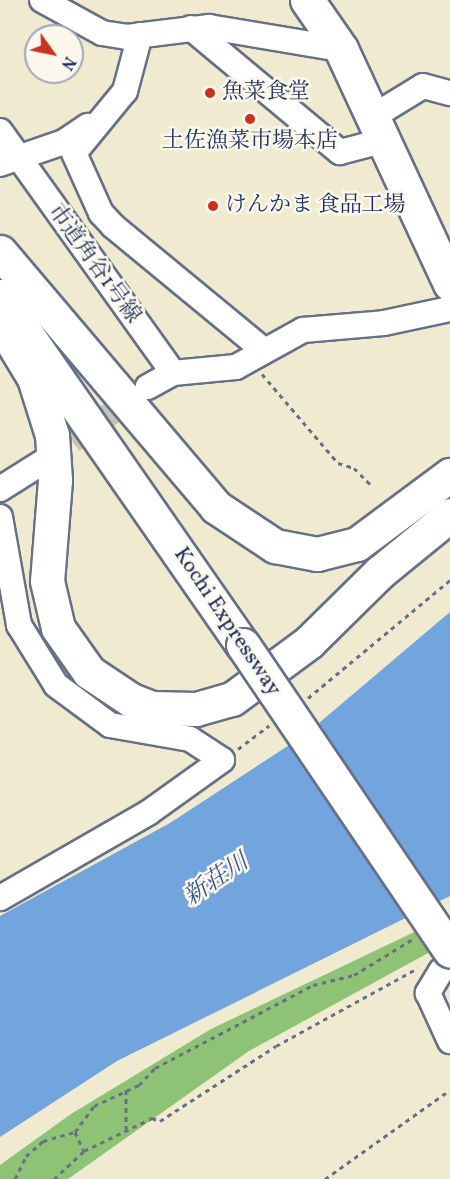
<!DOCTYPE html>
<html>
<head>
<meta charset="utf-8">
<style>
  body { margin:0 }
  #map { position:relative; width:450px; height:1179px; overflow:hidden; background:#f0ead1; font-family:Vollkorn,"Noto Serif JP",serif }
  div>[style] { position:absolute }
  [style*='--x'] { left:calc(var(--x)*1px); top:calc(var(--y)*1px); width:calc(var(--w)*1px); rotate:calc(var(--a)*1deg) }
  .green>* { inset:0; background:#8ec375 }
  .water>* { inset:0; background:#72a4de }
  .minor-tunnel>* { height:24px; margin-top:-12px; transform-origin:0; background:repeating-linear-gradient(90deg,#c5c5ba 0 24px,transparent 0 36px) }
  .path>* { height:3px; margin-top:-1.5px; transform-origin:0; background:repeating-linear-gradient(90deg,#667086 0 4.5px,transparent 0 9px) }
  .roads { filter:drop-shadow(2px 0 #667086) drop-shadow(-2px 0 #667086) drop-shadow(0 2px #667086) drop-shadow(0 -2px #667086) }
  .minor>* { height:24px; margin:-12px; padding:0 12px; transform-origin:12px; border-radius:12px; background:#fff }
  .highway>* { height:33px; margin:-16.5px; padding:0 16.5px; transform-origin:16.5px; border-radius:16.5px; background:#fff }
  .bridges { filter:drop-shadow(2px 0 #667086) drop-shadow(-2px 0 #667086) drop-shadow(0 2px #667086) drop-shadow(0 -2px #667086) }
  .highway-bridge>* { height:33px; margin:-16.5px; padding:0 16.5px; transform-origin:16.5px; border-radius:16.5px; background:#fff }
  .dots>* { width:16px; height:16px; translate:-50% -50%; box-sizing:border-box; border:3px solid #fbf7ec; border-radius:50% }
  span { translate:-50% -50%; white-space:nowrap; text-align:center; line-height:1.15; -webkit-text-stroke:5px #fbf7ec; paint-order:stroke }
  .poi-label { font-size:22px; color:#1b2f5e }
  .left { translate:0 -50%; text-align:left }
  .street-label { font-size:22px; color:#1b2f5e }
  .water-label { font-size:24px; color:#39588b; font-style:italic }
  .north { position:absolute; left:24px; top:24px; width:60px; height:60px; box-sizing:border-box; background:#fbf7ec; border:2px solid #a1a7b3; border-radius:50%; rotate:123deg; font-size:16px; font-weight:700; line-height:24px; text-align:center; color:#1b2f5e }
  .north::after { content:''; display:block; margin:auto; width:21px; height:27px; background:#c8321e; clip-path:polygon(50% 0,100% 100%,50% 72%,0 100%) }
</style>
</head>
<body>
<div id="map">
  <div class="green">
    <i style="clip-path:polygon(450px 915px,450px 941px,249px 1051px,68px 1179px,0 1179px,0 1165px,71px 1114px,211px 1029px)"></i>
  </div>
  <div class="water">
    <i style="clip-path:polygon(450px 612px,450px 896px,117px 1061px,0 1137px,0 916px,170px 823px,306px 734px)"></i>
  </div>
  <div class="minor-tunnel">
    <i style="--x:43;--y:462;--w:118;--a:-35.7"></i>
  </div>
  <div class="path">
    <i style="--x:262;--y:374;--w:117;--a:49.5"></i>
    <i style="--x:338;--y:463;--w:17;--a:17"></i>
    <i style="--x:354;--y:468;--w:24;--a:45"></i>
    <i style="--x:308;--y:698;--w:185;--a:-39.7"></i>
    <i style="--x:238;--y:749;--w:39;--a:-37"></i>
    <i style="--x:126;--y:1090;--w:39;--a:90"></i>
    <i style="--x:75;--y:1132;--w:21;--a:65"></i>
    <i style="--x:15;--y:1179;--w:25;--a:-64"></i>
    <i style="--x:26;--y:1156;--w:23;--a:-41"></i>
    <i style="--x:43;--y:1141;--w:33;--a:-16"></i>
    <i style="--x:75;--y:1132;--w:32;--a:-54"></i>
    <i style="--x:94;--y:1106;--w:50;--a:-25"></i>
    <i style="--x:139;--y:1085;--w:23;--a:-47"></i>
    <i style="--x:155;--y:1068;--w:178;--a:-27.7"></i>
    <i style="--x:313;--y:985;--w:42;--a:-13.7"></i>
    <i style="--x:354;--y:975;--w:69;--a:-31.4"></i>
    <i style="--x:54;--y:1179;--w:41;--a:-43"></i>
    <i style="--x:84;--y:1151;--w:76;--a:-25.9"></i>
    <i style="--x:152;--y:1118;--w:9;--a:21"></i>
    <i style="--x:160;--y:1121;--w:138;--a:-32.9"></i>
    <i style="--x:276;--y:1046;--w:162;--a:-28.8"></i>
    <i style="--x:325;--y:1179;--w:153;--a:-35.5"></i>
  </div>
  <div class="roads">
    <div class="minor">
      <i style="--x:42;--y:0;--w:68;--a:28.8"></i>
      <i style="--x:102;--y:33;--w:25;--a:9"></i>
      <i style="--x:127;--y:37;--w:83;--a:-7"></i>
      <i style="--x:209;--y:27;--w:134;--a:9.5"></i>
      <i style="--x:191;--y:28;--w:194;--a:39.8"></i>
      <i style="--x:340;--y:152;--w:48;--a:-14.6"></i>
      <i style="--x:140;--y:35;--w:58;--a:105"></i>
      <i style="--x:125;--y:91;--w:80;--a:129.4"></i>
      <i style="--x:74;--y:153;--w:66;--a:65.8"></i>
      <i style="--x:101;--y:213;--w:18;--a:47"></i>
      <i style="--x:113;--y:226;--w:193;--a:39.5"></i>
      <i style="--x:374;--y:116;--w:57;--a:-31.5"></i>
      <i style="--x:423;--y:86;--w:28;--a:15"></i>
      <i style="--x:0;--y:131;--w:297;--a:54.4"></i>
      <i style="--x:173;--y:373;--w:29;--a:151"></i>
      <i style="--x:0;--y:164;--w:68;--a:-19"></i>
      <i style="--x:64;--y:142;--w:29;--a:-34"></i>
      <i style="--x:173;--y:373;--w:63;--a:-5.4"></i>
      <i style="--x:236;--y:367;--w:77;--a:-28.9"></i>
      <i style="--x:303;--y:330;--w:81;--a:-4.9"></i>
      <i style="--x:384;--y:323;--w:67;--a:-12"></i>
      <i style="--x:0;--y:489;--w:51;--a:-32.1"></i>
      <i style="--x:0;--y:517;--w:110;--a:80"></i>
      <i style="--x:19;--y:625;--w:70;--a:58.3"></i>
      <i style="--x:56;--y:685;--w:67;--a:36.5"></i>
      <i style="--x:110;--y:725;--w:81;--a:9.9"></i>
      <i style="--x:190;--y:739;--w:38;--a:33"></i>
      <i style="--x:222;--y:760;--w:91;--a:144.4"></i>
      <i style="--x:148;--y:813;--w:171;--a:150.1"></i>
      <i style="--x:441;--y:971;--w:26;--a:121"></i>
      <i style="--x:428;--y:993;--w:53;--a:65.4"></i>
    </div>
    <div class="highway">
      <i style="--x:307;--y:0;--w:60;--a:55.2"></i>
      <i style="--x:341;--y:49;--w:259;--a:65.1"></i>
      <i style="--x:0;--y:252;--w:334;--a:49.7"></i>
      <i style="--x:216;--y:507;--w:71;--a:33.5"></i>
      <i style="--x:275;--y:546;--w:43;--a:10.8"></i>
      <i style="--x:317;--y:554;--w:41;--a:-14"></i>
      <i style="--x:357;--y:544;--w:116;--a:-36.6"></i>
      <i style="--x:0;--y:296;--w:425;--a:55.2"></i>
      <i style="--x:0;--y:322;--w:66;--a:58.7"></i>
      <i style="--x:34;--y:378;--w:60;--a:72.5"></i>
      <i style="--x:52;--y:435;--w:45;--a:86.2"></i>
      <i style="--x:55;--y:480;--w:101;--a:94.5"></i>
      <i style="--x:47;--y:581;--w:48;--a:76.8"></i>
      <i style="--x:58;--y:628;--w:54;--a:54.8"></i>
      <i style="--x:89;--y:672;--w:50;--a:33.7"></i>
      <i style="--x:131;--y:700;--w:22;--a:21"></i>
      <i style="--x:152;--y:708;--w:44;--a:1.3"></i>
      <i style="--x:196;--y:709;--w:37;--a:-16"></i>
      <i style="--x:232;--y:699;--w:96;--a:-36.5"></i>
      <i style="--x:309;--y:642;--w:100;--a:-44.6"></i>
      <i style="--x:380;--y:572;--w:90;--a:-39.2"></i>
    </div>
  </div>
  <div class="bridges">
    <div class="highway-bridge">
      <i style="--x:243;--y:645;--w:369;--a:55.9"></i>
    </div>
  </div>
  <div class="dots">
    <i style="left:210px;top:93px;background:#c8321e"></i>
    <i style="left:250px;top:119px;background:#c8321e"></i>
    <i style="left:213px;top:206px;background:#c8321e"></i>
  </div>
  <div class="poi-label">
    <span class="left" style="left:222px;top:93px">魚菜食堂</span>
    <span style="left:250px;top:142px">土佐漁菜市場本店</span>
    <span class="left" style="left:225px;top:206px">けんかま 食品工場</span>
  </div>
  <div class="street-label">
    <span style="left:94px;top:264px;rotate:54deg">市道角谷1号線</span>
    <span style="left:227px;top:622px;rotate:56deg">Kochi Expressway</span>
  </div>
  <div class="water-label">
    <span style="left:217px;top:881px;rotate:-34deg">新荘川</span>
  </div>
  <div class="north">N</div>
</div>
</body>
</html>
